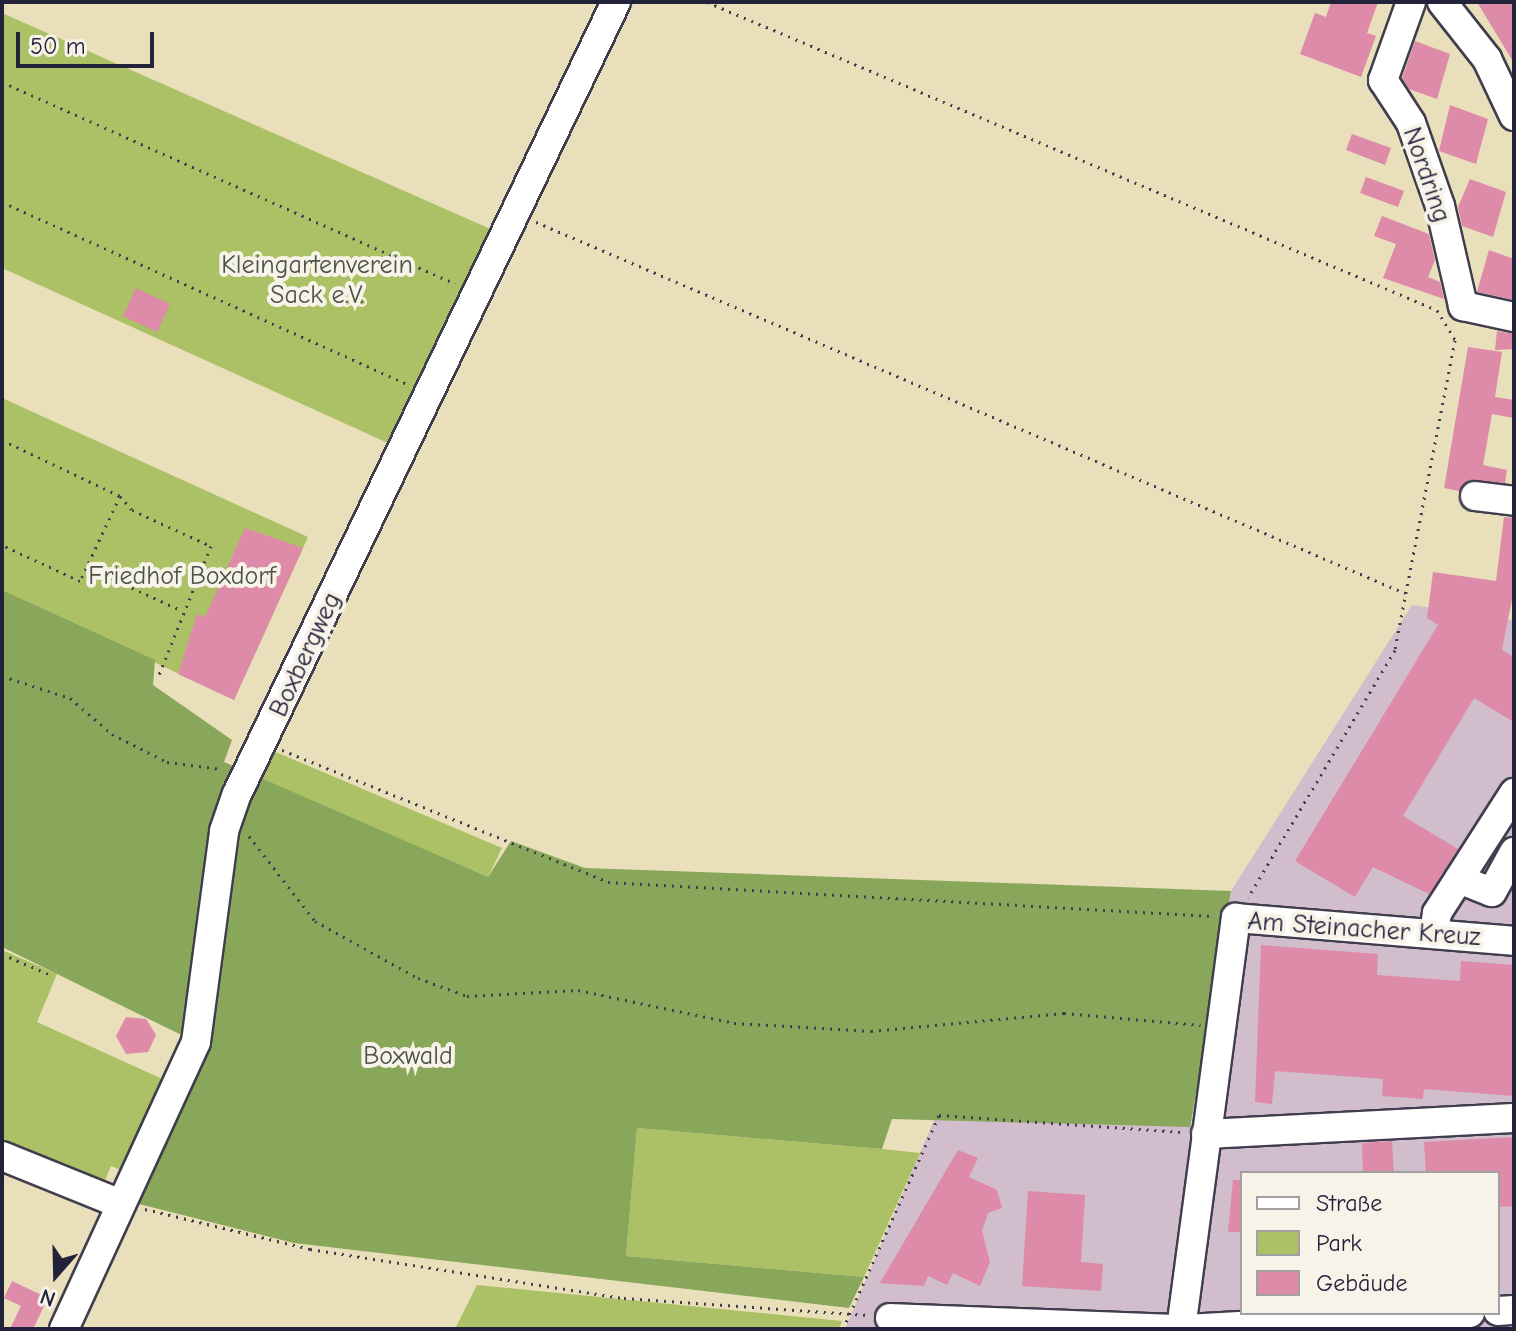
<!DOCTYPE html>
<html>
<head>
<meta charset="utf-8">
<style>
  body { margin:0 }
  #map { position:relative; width:1516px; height:1331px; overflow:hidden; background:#e9dfba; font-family:"Comic Neue",sans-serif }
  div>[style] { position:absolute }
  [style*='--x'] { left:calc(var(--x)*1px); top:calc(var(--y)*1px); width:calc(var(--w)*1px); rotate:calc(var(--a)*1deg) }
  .industrial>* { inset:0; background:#d1bdcb }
  .green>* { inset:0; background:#acc165 }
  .forest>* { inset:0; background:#89a75a }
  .building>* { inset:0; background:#dd8ba8 }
  .path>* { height:3px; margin-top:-1.5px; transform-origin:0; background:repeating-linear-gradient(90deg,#403e4e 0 2px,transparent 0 8px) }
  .roads { filter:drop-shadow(2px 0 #403e4e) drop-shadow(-2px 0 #403e4e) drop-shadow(0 2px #403e4e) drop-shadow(0 -2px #403e4e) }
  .minor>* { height:28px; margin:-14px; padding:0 14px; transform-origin:14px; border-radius:14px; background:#fff }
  span { translate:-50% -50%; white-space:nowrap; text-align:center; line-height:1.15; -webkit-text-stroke:8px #f7f3e8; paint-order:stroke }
  .street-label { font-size:26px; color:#22223b }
  .park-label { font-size:26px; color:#4b5248 }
  .frame { position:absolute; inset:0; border:4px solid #22223b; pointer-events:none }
  .legend { position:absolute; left:1240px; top:1171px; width:260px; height:144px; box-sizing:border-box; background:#f7f3e8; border:2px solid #a29fa3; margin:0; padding:10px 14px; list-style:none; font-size:24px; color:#22223b }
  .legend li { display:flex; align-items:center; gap:16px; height:40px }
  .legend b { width:40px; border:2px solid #a29fa3 }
  .north { position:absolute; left:16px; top:1235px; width:80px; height:80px; -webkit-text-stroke:6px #f7f3e8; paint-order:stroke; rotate:200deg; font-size:22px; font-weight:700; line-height:32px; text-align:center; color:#22223b }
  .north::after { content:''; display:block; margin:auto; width:28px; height:36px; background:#22223b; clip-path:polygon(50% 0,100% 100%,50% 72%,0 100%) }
  .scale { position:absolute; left:16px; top:32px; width:138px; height:36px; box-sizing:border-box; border:4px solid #22223b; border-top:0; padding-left:10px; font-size:24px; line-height:28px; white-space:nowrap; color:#22223b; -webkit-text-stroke:6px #f7f3e8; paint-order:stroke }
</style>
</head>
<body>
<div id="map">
  <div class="industrial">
    <i style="clip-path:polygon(evenodd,1412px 605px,1514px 620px,1514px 1329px,845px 1329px,935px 1118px,1190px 1126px,1231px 891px,1412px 605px,1242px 1173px,1498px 1173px,1498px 1313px,1242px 1313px,1242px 1173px)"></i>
  </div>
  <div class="green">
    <i style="clip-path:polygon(2px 13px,495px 231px,390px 444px,2px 268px)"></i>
    <i style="clip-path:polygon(2px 398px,308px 537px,234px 700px,2px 590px)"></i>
    <i style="clip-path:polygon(271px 750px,502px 848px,488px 877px,257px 780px)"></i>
    <i style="clip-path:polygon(2px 950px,57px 974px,37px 1022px,169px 1082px,126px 1172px,111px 1166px,101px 1190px,2px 1150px)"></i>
    <i style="clip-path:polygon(637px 1128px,882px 1149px,920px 1153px,864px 1277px,626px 1256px)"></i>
    <i style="clip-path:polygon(477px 1285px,842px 1321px,839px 1329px,455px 1329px)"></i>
  </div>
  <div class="forest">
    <i style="clip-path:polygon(2px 590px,155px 660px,153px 685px,232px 740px,224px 762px,488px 877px,511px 841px,585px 868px,1231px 891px,1190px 1127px,892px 1119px,882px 1149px,637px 1128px,626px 1256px,864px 1277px,849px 1308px,294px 1243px,135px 1203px,208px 1048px,2px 947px)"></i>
  </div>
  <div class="building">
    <i style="clip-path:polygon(1331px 2px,1378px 2px,1367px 33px,1376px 36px,1361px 77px,1300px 54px,1315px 13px,1326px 17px)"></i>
    <i style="clip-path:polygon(1477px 2px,1514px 2px,1514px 63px)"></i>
    <i style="clip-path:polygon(1415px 41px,1450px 54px,1437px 99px,1409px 89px,1402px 78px)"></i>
    <i style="clip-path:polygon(1450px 105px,1488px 119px,1476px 164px,1439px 151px)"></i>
    <i style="clip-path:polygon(1352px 134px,1391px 148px,1385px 165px,1346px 150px)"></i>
    <i style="clip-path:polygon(1366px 177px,1404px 191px,1398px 207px,1360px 193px)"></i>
    <i style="clip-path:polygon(1470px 179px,1506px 192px,1493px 237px,1462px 226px,1458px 207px)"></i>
    <i style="clip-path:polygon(1382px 216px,1429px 234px,1435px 260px,1428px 277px,1440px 282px,1444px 299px,1383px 278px,1396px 244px,1374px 236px)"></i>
    <i style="clip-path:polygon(1489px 250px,1514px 259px,1514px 300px,1477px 292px)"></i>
    <i style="clip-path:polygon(136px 288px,170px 304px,157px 332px,123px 316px)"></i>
    <i style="clip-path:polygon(1497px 331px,1514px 334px,1514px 349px,1495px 350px)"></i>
    <i style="clip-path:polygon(1468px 347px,1502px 352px,1495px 397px,1514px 400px,1514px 418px,1492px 414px,1483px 465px,1507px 470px,1505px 483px,1469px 480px,1459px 491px,1444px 488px)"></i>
    <i style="clip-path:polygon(1504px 517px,1514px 518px,1514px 589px,1502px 650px,1514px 657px,1514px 722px,1474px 698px,1403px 816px,1458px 849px,1429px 894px,1373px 867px,1355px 897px,1295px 861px,1438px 625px,1427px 618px,1433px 572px,1496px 581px)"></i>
    <i style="clip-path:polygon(245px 528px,303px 548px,234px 700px,178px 674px,197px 614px,205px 617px)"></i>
    <i style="clip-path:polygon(1261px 945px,1378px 954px,1377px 975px,1460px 981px,1461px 961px,1514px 965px,1514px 1096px,1424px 1089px,1423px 1099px,1382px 1096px,1383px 1079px,1275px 1071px,1272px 1104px,1255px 1102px)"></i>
    <i style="clip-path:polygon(126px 1017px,146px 1019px,156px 1035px,148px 1052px,126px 1054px,116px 1036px)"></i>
    <i style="clip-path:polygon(1514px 1137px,1514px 1206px,1498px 1207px,1498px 1173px,1426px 1173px,1424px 1142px)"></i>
    <i style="clip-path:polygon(1392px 1141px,1394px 1173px,1363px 1173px,1362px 1143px)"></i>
    <i style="clip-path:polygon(958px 1150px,978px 1158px,969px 1177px,997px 1190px,1002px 1208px,988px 1213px,982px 1231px,990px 1262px,980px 1286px,953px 1273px,947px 1285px,928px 1276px,924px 1286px,880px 1283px)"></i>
    <i style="clip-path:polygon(1233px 1180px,1242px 1180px,1242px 1232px,1228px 1232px)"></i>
    <i style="clip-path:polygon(1028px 1191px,1085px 1195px,1081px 1262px,1103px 1264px,1101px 1291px,1022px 1286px)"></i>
    <i style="clip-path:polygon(12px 1281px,48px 1298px,33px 1329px,10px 1329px,21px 1306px,4px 1298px)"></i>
  </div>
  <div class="path">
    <i style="--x:707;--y:2;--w:792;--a:22.88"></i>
    <i style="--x:1437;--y:310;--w:35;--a:59"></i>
    <i style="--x:1455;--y:340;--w:316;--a:101"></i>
    <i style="--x:1395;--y:650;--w:288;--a:120.7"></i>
    <i style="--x:2;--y:82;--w:496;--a:24"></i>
    <i style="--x:2;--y:202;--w:444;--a:24.2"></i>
    <i style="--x:536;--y:222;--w:945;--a:23.12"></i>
    <i style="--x:2;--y:440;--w:131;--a:25.4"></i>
    <i style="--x:120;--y:496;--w:94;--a:115.2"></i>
    <i style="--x:80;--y:581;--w:86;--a:-155.2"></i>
    <i style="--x:120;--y:496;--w:18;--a:49"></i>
    <i style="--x:132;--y:510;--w:87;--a:24.5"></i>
    <i style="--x:211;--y:546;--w:141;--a:112"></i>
    <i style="--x:88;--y:568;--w:104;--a:24.4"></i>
    <i style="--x:2;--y:676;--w:71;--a:17.9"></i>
    <i style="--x:70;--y:698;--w:55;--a:40.6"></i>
    <i style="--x:112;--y:734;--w:62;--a:27"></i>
    <i style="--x:167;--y:762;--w:55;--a:7.3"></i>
    <i style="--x:282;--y:750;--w:352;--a:22"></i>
    <i style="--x:608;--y:882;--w:605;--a:3.22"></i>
    <i style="--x:249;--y:836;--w:108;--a:52.2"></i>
    <i style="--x:315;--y:921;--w:118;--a:29"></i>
    <i style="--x:418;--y:978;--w:52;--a:20.2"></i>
    <i style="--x:467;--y:996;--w:111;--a:-3.1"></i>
    <i style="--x:578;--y:990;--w:159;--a:11.9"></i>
    <i style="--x:734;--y:1023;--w:137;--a:3.3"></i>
    <i style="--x:871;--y:1031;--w:194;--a:-5.3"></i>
    <i style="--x:1064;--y:1013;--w:137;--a:5"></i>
    <i style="--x:2;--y:954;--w:51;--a:23.1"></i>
    <i style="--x:145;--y:1209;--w:170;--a:13.6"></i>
    <i style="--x:310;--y:1249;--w:318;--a:8.9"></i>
    <i style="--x:624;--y:1298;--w:245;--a:4"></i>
    <i style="--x:843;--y:1329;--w:235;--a:-65.8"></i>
    <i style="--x:939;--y:1115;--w:244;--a:4"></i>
  </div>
  <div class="roads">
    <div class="minor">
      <i style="--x:1411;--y:2;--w:83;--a:109.7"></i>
      <i style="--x:1383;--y:80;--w:51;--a:56.9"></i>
      <i style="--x:1411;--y:123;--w:88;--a:70.7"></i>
      <i style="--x:1440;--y:206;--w:103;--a:77"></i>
      <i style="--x:1463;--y:306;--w:52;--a:12.2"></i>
      <i style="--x:1442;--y:2;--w:73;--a:51.7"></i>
      <i style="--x:1487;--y:59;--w:63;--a:64.7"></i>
      <i style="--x:1475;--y:496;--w:39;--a:7"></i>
      <i style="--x:1459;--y:879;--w:35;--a:22"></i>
      <i style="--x:1492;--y:892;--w:46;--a:-61.2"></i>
      <i style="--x:1434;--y:934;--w:21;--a:-82"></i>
      <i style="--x:1437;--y:913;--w:143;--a:-57.3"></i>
      <i style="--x:1206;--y:1134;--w:308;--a:-3"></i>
      <i style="--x:2;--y:1156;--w:128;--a:22"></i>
      <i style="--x:1498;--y:1311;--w:16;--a:-4"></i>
      <i style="--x:1470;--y:1313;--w:289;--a:176.8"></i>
      <i style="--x:1181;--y:1329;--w:415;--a:-82.4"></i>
      <i style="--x:1236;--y:918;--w:279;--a:4.7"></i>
      <i style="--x:890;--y:1318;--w:291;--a:2.2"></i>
      <i style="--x:64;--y:1329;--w:316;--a:-65.3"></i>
      <i style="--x:196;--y:1042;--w:213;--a:-82.4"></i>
      <i style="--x:224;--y:831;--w:39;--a:-71"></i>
      <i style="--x:237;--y:794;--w:878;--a:-64.43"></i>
    </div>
  </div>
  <div class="street-label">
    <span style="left:1426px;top:175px;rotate:71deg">Nordring</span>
    <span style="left:306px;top:655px;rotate:-65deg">Boxbergweg</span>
    <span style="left:1364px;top:930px;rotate:4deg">Am Steinacher Kreuz</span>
  </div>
  <div class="park-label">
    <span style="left:317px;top:281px">Kleingartenverein<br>Sack e.V.</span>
    <span style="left:182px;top:577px">Friedhof Boxdorf</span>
    <span style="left:408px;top:1057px">Boxwald</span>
  </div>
  <div class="frame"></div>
  <ul class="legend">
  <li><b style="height:10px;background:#fff"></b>Straße</li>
  <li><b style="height:22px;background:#acc165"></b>Park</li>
  <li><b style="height:22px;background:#dd8ba8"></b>Gebäude</li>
  </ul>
  <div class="north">N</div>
  <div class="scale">50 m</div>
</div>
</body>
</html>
